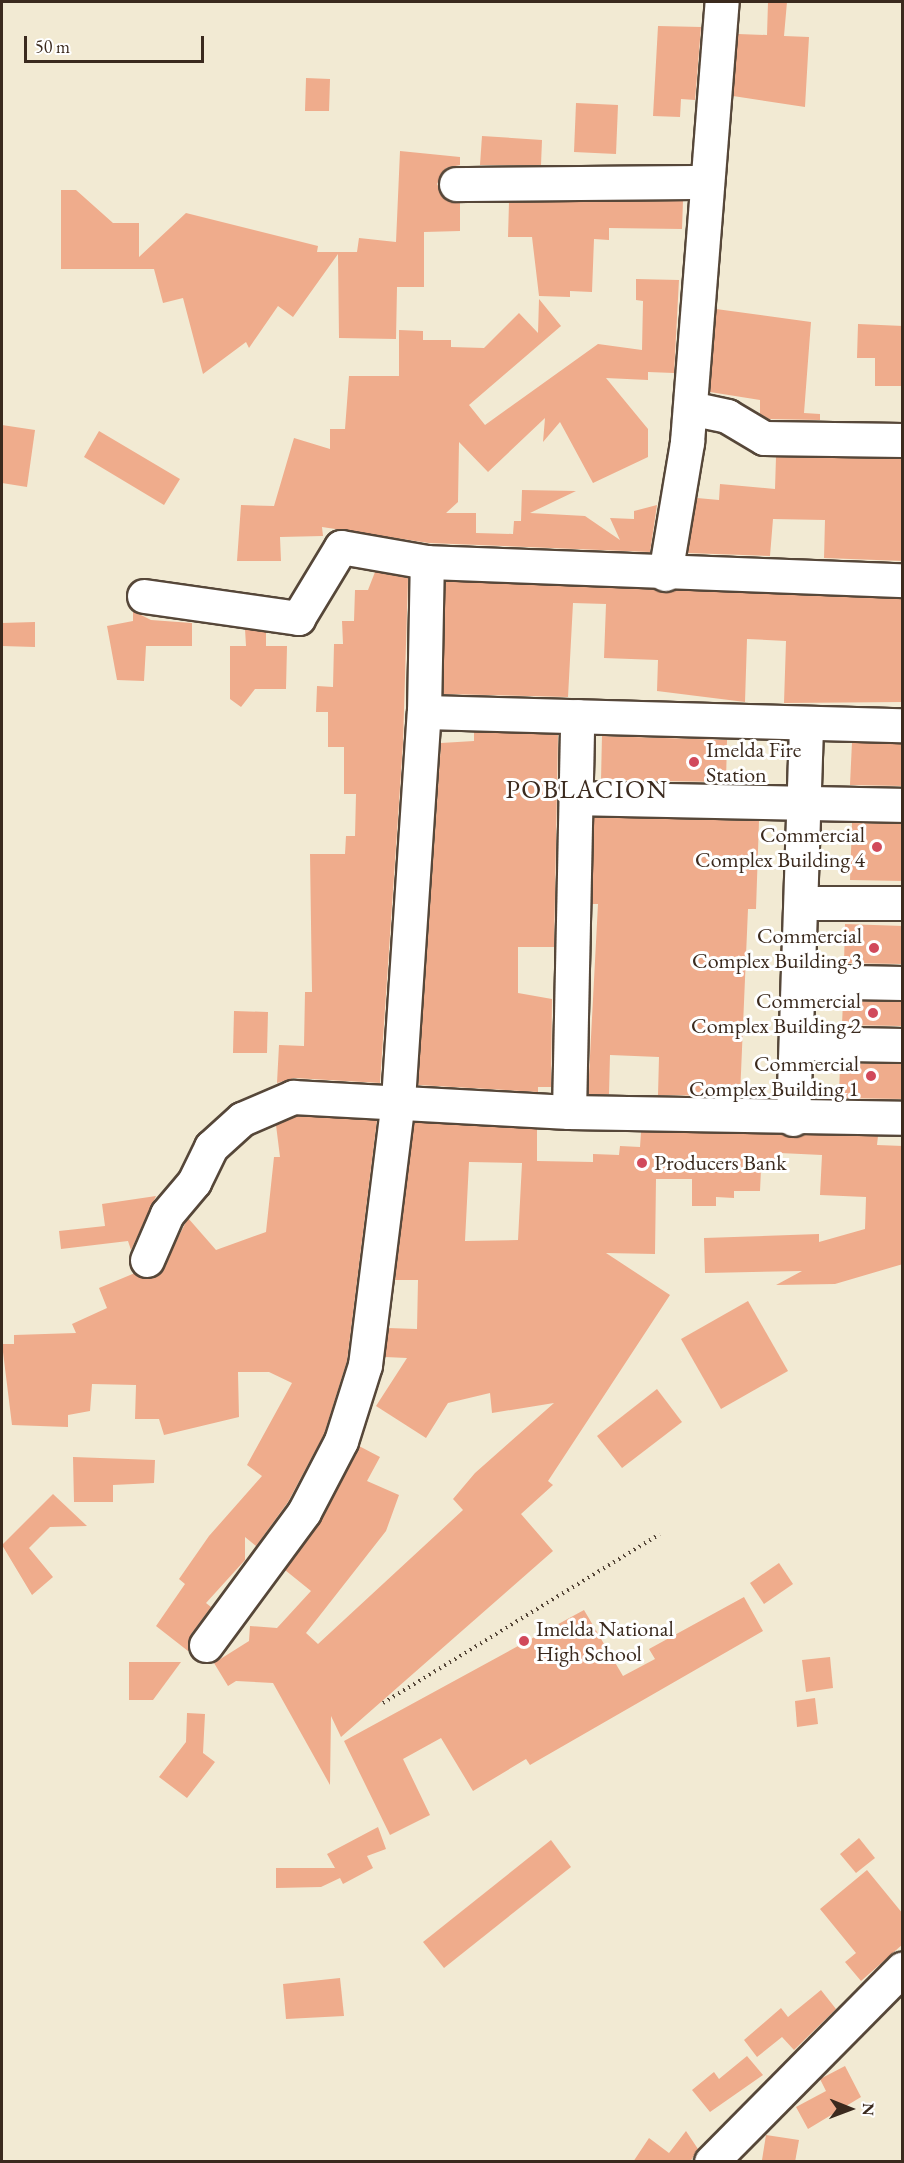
<!DOCTYPE html>
<html>
<head>
<meta charset="utf-8">
<style>
  body { margin:0 }
  #map { position:relative; width:904px; height:2163px; overflow:hidden; background:#f2ead3; font-family:"EB Garamond",serif }
  div>[style] { position:absolute }
  [style*='--x'] { left:calc(var(--x)*1px); top:calc(var(--y)*1px); width:calc(var(--w)*1px); rotate:calc(var(--a)*1deg) }
  .building>* { inset:0; background:#efac8c }
  .path>* { height:4px; margin-top:-2px; transform-origin:0; background:repeating-linear-gradient(90deg,#564739 0 1.5px,transparent 0 6px) }
  .roads { filter:drop-shadow(2px 0 #564739) drop-shadow(-2px 0 #564739) drop-shadow(0 2px #564739) drop-shadow(0 -2px #564739) }
  .minor>* { height:33px; margin:-16.5px; padding:0 16.5px; transform-origin:16.5px; border-radius:16.5px; background:#fff }
  .dots>* { width:16px; height:16px; translate:-50% -50%; box-sizing:border-box; border:3px solid #fff; border-radius:50% }
  span { translate:-50% -50%; white-space:nowrap; text-align:center; line-height:1.15; -webkit-text-stroke:6px #fff; paint-order:stroke }
  .poi-label { font-size:22px; color:#3b2a1e }
  .left { translate:0 -50%; text-align:left }
  .right { translate:-100% -50%; text-align:right }
  .quarter-label { font-size:26px; color:#3b2a1e; letter-spacing:1.5px }
  .frame { position:absolute; inset:0; border:3px solid #3b2a1e; pointer-events:none }
  .north { position:absolute; left:820px; top:2079px; width:60px; height:60px; -webkit-text-stroke:4px #fff; paint-order:stroke; rotate:91deg; font-size:16px; font-weight:700; line-height:24px; text-align:center; color:#3b2a1e }
  .north::after { content:''; display:block; margin:auto; width:21px; height:27px; background:#3b2a1e; clip-path:polygon(50% 0,100% 100%,50% 72%,0 100%) }
  .scale { position:absolute; left:24px; top:36px; width:180px; height:27px; box-sizing:border-box; border:3px solid #3b2a1e; border-top:0; padding-left:8px; font-size:18px; line-height:21px; white-space:nowrap; color:#3b2a1e; -webkit-text-stroke:4px #fff; paint-order:stroke }
</style>
</head>
<body>
<div id="map">
  <div class="building">
    <i style="clip-path:polygon(768px 2px,787px 2px,784px 36px,809px 37px,805px 107px,733px 96px,738px 34px,767px 35px)"></i>
    <i style="clip-path:polygon(658px 26px,701px 27px,695px 100px,681px 99px,680px 117px,653px 116px)"></i>
    <i style="clip-path:polygon(306px 78px,330px 79px,329px 111px,305px 111px)"></i>
    <i style="clip-path:polygon(576px 103px,618px 105px,616px 154px,574px 152px)"></i>
    <i style="clip-path:polygon(482px 136px,542px 140px,541px 165px,480px 165px)"></i>
    <i style="clip-path:polygon(400px 151px,460px 157px,460px 165px,446px 168px,437px 184px,446px 200px,460px 203px,460px 231px,424px 232px,424px 287px,397px 287px,396px 339px,339px 338px,338px 254px,293px 317px,278px 306px,249px 348px,246px 342px,203px 374px,183px 298px,163px 303px,154px 269px,61px 269px,61px 190px,76px 190px,113px 223px,139px 223px,139px 257px,186px 213px,318px 246px,317px 252px,357px 252px,359px 238px,396px 242px)"></i>
    <i style="clip-path:polygon(683px 201px,682px 229px,609px 228px,609px 240px,594px 239px,592px 292px,570px 291px,570px 297px,539px 296px,532px 237px,508px 237px,509px 202px)"></i>
    <i style="clip-path:polygon(636px 279px,679px 280px,674px 373px,648px 372px,648px 380px,606px 378px,648px 429px,648px 457px,593px 483px,560px 422px,543px 442px,545px 418px,488px 472px,459px 442px,458px 502px,446px 513px,476px 513px,476px 533px,513px 534px,514px 521px,521px 521px,522px 490px,576px 491px,530px 513px,585px 516px,620px 540px,610px 518px,634px 519px,634px 511px,657px 505px,650px 552px,429px 543px,322px 527px,323px 536px,280px 537px,281px 561px,237px 561px,241px 505px,274px 506px,294px 438px,330px 449px,330px 429px,345px 429px,349px 376px,399px 376px,399px 330px,423px 331px,423px 340px,451px 340px,451px 347px,484px 348px,519px 313px,538px 333px,539px 299px,561px 326px,469px 405px,485px 425px,598px 344px,642px 350px,643px 301px,636px 300px)"></i>
    <i style="clip-path:polygon(716px 309px,811px 322px,804px 413px,820px 414px,820px 420px,769px 419px,760px 414px,760px 400px,710px 392px)"></i>
    <i style="clip-path:polygon(858px 324px,903px 326px,903px 386px,875px 386px,875px 358px,857px 358px)"></i>
    <i style="clip-path:polygon(2px 425px,35px 430px,27px 487px,2px 483px)"></i>
    <i style="clip-path:polygon(99px 431px,180px 479px,164px 505px,84px 457px)"></i>
    <i style="clip-path:polygon(776px 457px,903px 459px,903px 561px,824px 558px,825px 520px,773px 519px,770px 556px,687px 553px,697px 498px,719px 500px,720px 484px,775px 489px)"></i>
    <i style="clip-path:polygon(375px 572px,408px 578px,403px 743px,380px 1083px,294px 1078px,277px 1083px,279px 1045px,304px 1046px,305px 992px,312px 992px,310px 854px,345px 854px,346px 836px,355px 836px,356px 794px,344px 794px,344px 747px,328px 747px,328px 712px,316px 712px,317px 686px,333px 687px,334px 644px,343px 644px,342px 621px,354px 621px,355px 590px,368px 590px)"></i>
    <i style="clip-path:polygon(445px 581px,903px 599px,903px 702px,784px 703px,786px 641px,747px 639px,745px 702px,657px 691px,658px 660px,604px 658px,606px 604px,573px 603px,568px 697px,443px 694px)"></i>
    <i style="clip-path:polygon(133px 611px,151px 620px,192px 623px,192px 646px,146px 646px,144px 681px,117px 680px,107px 626px,133px 621px)"></i>
    <i style="clip-path:polygon(35px 622px,35px 647px,2px 646px,2px 623px)"></i>
    <i style="clip-path:polygon(245px 629px,266px 632px,266px 646px,287px 646px,286px 689px,255px 689px,241px 707px,230px 699px,230px 646px,246px 646px)"></i>
    <i style="clip-path:polygon(474px 732px,558px 734px,554px 947px,518px 947px,518px 993px,552px 999px,551px 1087px,538px 1087px,538px 1092px,418px 1085px,441px 743px,474px 741px)"></i>
    <i style="clip-path:polygon(602px 736px,727px 740px,726px 782px,601px 780px)"></i>
    <i style="clip-path:polygon(852px 742px,903px 744px,903px 786px,850px 785px)"></i>
    <i style="clip-path:polygon(594px 817px,759px 821px,756px 909px,748px 909px,740px 1096px,658px 1095px,659px 1057px,610px 1055px,609px 1094px,588px 1094px,598px 904px,592px 904px)"></i>
    <i style="clip-path:polygon(852px 823px,903px 824px,903px 881px,850px 880px)"></i>
    <i style="clip-path:polygon(845px 924px,903px 926px,903px 964px,844px 963px)"></i>
    <i style="clip-path:polygon(843px 1001px,903px 1002px,903px 1026px,842px 1025px)"></i>
    <i style="clip-path:polygon(234px 1011px,268px 1012px,267px 1053px,233px 1053px)"></i>
    <i style="clip-path:polygon(840px 1063px,903px 1064px,903px 1099px,839px 1098px)"></i>
    <i style="clip-path:polygon(296px 1116px,377px 1120px,347px 1361px,324px 1434px,288px 1502px,256px 1546px,245px 1537px,245px 1560px,206px 1603px,211px 1607px,191px 1634px,188px 1651px,156px 1626px,185px 1584px,179px 1579px,209px 1536px,262px 1476px,247px 1465px,292px 1383px,269px 1372px,238px 1372px,239px 1417px,164px 1435px,159px 1419px,135px 1419px,136px 1385px,92px 1384px,90px 1411px,68px 1415px,68px 1427px,12px 1425px,2px 1344px,14px 1344px,14px 1335px,76px 1333px,72px 1324px,107px 1308px,99px 1288px,135px 1273px,149px 1279px,159px 1275px,188px 1218px,216px 1250px,266px 1232px,274px 1157px,280px 1157px,276px 1125px)"></i>
    <i style="clip-path:polygon(evenodd,414px 1122px,537px 1129px,537px 1161px,593px 1162px,593px 1154px,619px 1155px,620px 1146px,640px 1147px,641px 1132px,878px 1136px,877px 1145px,903px 1146px,903px 1264px,835px 1284px,776px 1285px,802px 1271px,705px 1273px,704px 1238px,819px 1234px,819px 1242px,865px 1229px,866px 1197px,820px 1195px,822px 1155px,780px 1153px,780px 1169px,761px 1169px,760px 1191px,734px 1191px,734px 1198px,716px 1197px,716px 1206px,692px 1206px,692px 1179px,656px 1179px,655px 1254px,606px 1253px,670px 1295px,548px 1481px,553px 1485px,521px 1514px,553px 1551px,341px 1737px,331px 1716px,330px 1785px,273px 1683px,236px 1681px,228px 1686px,214px 1663px,249px 1641px,250px 1626px,277px 1628px,311px 1591px,285px 1570px,321px 1521px,359px 1446px,380px 1457px,367px 1481px,399px 1495px,386px 1531px,306px 1633px,318px 1644px,463px 1510px,453px 1499px,475px 1473px,554px 1403px,492px 1413px,490px 1393px,448px 1403px,426px 1438px,376px 1406px,407px 1358px,385px 1357px,388px 1328px,417px 1329px,418px 1280px,395px 1280px,414px 1122px,469px 1162px,522px 1163px,518px 1240px,465px 1241px,469px 1162px)"></i>
    <i style="clip-path:polygon(156px 1196px,131px 1250px,128px 1241px,61px 1249px,59px 1231px,105px 1226px,102px 1204px)"></i>
    <i style="clip-path:polygon(748px 1301px,788px 1371px,721px 1409px,681px 1339px)"></i>
    <i style="clip-path:polygon(657px 1389px,682px 1422px,622px 1468px,597px 1436px)"></i>
    <i style="clip-path:polygon(73px 1457px,155px 1460px,154px 1483px,113px 1485px,113px 1502px,74px 1502px)"></i>
    <i style="clip-path:polygon(53px 1494px,87px 1526px,50px 1527px,29px 1548px,53px 1577px,32px 1595px,2px 1545px)"></i>
    <i style="clip-path:polygon(779px 1563px,793px 1584px,764px 1604px,750px 1583px)"></i>
    <i style="clip-path:polygon(744px 1597px,763px 1631px,530px 1765px,526px 1759px,473px 1791px,441px 1738px,403px 1759px,430px 1815px,390px 1835px,344px 1741px,584px 1610px,623px 1676px,655px 1659px,649px 1649px)"></i>
    <i style="clip-path:polygon(830px 1657px,833px 1688px,806px 1692px,802px 1660px)"></i>
    <i style="clip-path:polygon(129px 1662px,181px 1662px,153px 1700px,129px 1700px)"></i>
    <i style="clip-path:polygon(815px 1698px,818px 1724px,797px 1727px,795px 1701px)"></i>
    <i style="clip-path:polygon(187px 1713px,205px 1714px,203px 1753px,215px 1762px,187px 1798px,159px 1777px,186px 1742px)"></i>
    <i style="clip-path:polygon(378px 1827px,386px 1849px,367px 1856px,373px 1868px,343px 1884px,340px 1878px,321px 1887px,276px 1888px,276px 1868px,335px 1868px,327px 1854px)"></i>
    <i style="clip-path:polygon(859px 1838px,875px 1858px,856px 1873px,840px 1854px)"></i>
    <i style="clip-path:polygon(551px 1840px,571px 1867px,444px 1968px,423px 1942px)"></i>
    <i style="clip-path:polygon(867px 1870px,903px 1914px,903px 1944px,861px 1981px,845px 1962px,856px 1953px,820px 1909px)"></i>
    <i style="clip-path:polygon(340px 1978px,344px 2016px,286px 2019px,283px 1984px)"></i>
    <i style="clip-path:polygon(821px 1990px,836px 2009px,794px 2050px,782px 2037px,757px 2057px,744px 2040px,781px 2008px,788px 2017px)"></i>
    <i style="clip-path:polygon(747px 2056px,763px 2075px,710px 2112px,692px 2090px,714px 2072px,719px 2079px)"></i>
    <i style="clip-path:polygon(845px 2066px,861px 2097px,808px 2129px,796px 2107px,826px 2091px,820px 2079px)"></i>
    <i style="clip-path:polygon(686px 2131px,698px 2149px,690px 2162px,633px 2162px,649px 2138px,669px 2153px)"></i>
    <i style="clip-path:polygon(766px 2135px,799px 2140px,795px 2162px,762px 2160px)"></i>
  </div>
  <div class="path">
    <i style="--x:383;--y:1703;--w:324;--a:-31.4"></i>
  </div>
  <div class="roads">
    <div class="minor">
      <i style="--x:456;--y:184;--w:249;--a:-0.5"></i>
      <i style="--x:690;--y:408;--w:38;--a:12"></i>
      <i style="--x:727;--y:416;--w:43;--a:30.7"></i>
      <i style="--x:764;--y:438;--w:138;--a:0.8"></i>
      <i style="--x:665;--y:574;--w:134;--a:-80.5"></i>
      <i style="--x:687;--y:442;--w:441;--a:-85.5"></i>
      <i style="--x:144;--y:596;--w:156;--a:8.1"></i>
      <i style="--x:298;--y:618;--w:83;--a:-58.8"></i>
      <i style="--x:341;--y:547;--w:87;--a:9.9"></i>
      <i style="--x:427;--y:562;--w:475;--a:2.2"></i>
      <i style="--x:424;--y:712;--w:478;--a:1.6"></i>
      <i style="--x:576;--y:798;--w:326;--a:1.2"></i>
      <i style="--x:801;--y:903;--w:101;--a:0"></i>
      <i style="--x:798;--y:981;--w:104;--a:1.1"></i>
      <i style="--x:796;--y:1043;--w:106;--a:1.1"></i>
      <i style="--x:569;--y:1112;--w:396;--a:-88.8"></i>
      <i style="--x:793;--y:1119;--w:396;--a:-88.1"></i>
      <i style="--x:147;--y:1260;--w:50;--a:-66.5"></i>
      <i style="--x:167;--y:1214;--w:42;--a:-49.8"></i>
      <i style="--x:194;--y:1182;--w:39;--a:-64"></i>
      <i style="--x:211;--y:1147;--w:42;--a:-42.1"></i>
      <i style="--x:242;--y:1119;--w:56;--a:-23.3"></i>
      <i style="--x:293;--y:1097;--w:276;--a:3.1"></i>
      <i style="--x:569;--y:1112;--w:333;--a:1"></i>
      <i style="--x:206;--y:1645;--w:165;--a:-53.6"></i>
      <i style="--x:304;--y:1512;--w:80;--a:-62.5"></i>
      <i style="--x:341;--y:1441;--w:80;--a:-72.5"></i>
      <i style="--x:365;--y:1365;--w:267;--a:-82.9"></i>
      <i style="--x:398;--y:1100;--w:389;--a:-86.2"></i>
      <i style="--x:424;--y:712;--w:150;--a:-88.9"></i>
      <i style="--x:711;--y:2162;--w:272;--a:-45.3"></i>
    </div>
  </div>
  <div class="dots">
    <i style="left:694px;top:762px;background:#d1495b"></i>
    <i style="left:877px;top:847px;background:#d1495b"></i>
    <i style="left:874px;top:948px;background:#d1495b"></i>
    <i style="left:873px;top:1013px;background:#d1495b"></i>
    <i style="left:871px;top:1076px;background:#d1495b"></i>
    <i style="left:642px;top:1163px;background:#d1495b"></i>
    <i style="left:524px;top:1641px;background:#d1495b"></i>
  </div>
  <div class="poi-label">
    <span class="left" style="left:706px;top:762px">Imelda Fire<br>Station</span>
    <span class="right" style="left:865px;top:847px">Commercial<br>Complex Building 4</span>
    <span class="right" style="left:862px;top:948px">Commercial<br>Complex Building 3</span>
    <span class="right" style="left:861px;top:1013px">Commercial<br>Complex Building 2</span>
    <span class="right" style="left:859px;top:1076px">Commercial<br>Complex Building 1</span>
    <span class="left" style="left:654px;top:1163px">Producers Bank</span>
    <span class="left" style="left:536px;top:1641px">Imelda National<br>High School</span>
  </div>
  <div class="quarter-label">
    <span style="left:587px;top:790px">POBLACION</span>
  </div>
  <div class="frame"></div>
  <div class="north">N</div>
  <div class="scale">50 m</div>
</div>
</body>
</html>
